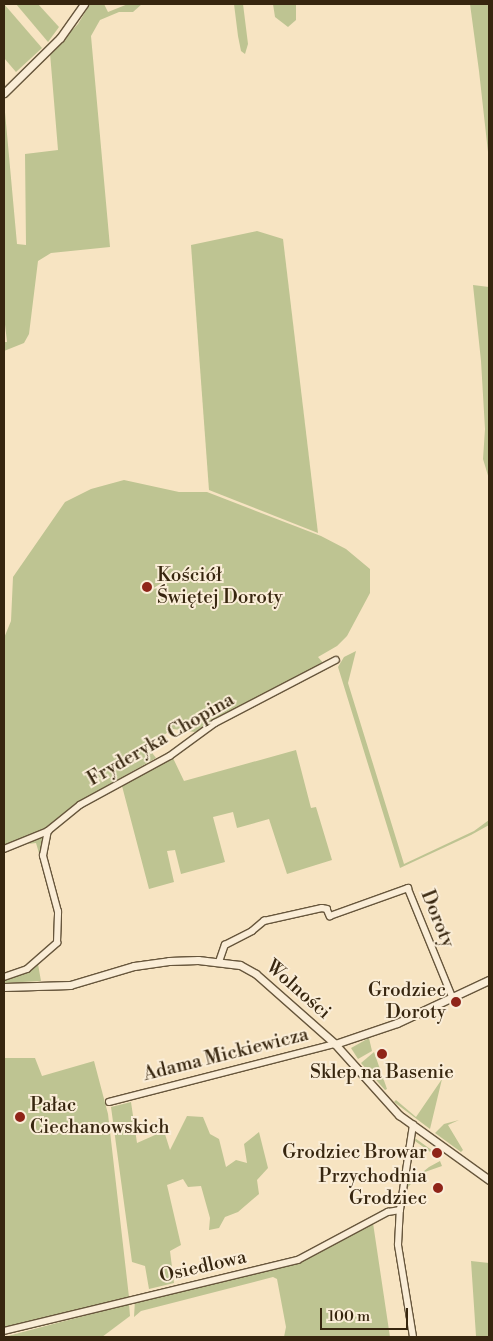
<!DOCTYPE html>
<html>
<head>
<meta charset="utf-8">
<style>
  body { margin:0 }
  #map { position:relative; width:493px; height:1341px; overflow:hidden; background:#f7e4c2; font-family:"Libre Bodoni",serif }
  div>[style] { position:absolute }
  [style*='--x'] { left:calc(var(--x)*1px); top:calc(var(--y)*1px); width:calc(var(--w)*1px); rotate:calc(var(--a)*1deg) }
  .green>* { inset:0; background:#bec492 }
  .roads { filter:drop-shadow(1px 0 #67563c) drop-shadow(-1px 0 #67563c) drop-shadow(0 1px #67563c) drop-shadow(0 -1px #67563c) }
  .minor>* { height:5.5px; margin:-2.75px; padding:0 2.75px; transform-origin:2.75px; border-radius:2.75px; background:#faedd7 }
  .tertiary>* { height:7px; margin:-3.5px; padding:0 3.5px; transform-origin:3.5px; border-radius:3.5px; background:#faedd7 }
  .dots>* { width:14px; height:14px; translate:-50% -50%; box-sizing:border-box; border:2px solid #faedd7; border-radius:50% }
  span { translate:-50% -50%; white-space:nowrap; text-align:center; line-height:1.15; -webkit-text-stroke:4px #faedd7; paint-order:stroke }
  .poi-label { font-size:19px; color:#37260f }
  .left { translate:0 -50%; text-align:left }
  .right { translate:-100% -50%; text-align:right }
  .street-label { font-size:19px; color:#37260f }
  .frame { position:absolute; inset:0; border:5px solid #37260f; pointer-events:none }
  .scale { position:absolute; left:320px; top:1308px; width:88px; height:22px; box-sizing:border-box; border:2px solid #37260f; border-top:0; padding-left:6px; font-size:15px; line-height:18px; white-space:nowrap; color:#37260f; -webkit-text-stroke:4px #faedd7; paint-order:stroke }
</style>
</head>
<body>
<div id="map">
  <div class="green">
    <i style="clip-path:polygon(4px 4px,42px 48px,16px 72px,4px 58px)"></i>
    <i style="clip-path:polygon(16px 4px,38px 4px,59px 27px,48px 42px)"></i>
    <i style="clip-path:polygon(90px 4px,104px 4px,108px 12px,128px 4px,142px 4px,133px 12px,119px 12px,100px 20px,91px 36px,110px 247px,51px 253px,38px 261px,29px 334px,24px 343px,4px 351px,4px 342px,7px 342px,4px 316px,4px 101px,17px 244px,26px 245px,25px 154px,58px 150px,50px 53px,78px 24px)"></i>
    <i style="clip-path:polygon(234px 4px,243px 4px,248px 44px,245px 54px,241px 51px,238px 36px)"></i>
    <i style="clip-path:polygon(273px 4px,296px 4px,296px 20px,288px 27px,275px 17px)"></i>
    <i style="clip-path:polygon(470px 4px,489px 4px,489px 161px,479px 71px)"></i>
    <i style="clip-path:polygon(257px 231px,283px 239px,318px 533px,209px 490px,191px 245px)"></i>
    <i style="clip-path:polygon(473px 285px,489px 287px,489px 479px,483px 459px,485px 429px,481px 361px)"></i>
    <i style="clip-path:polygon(124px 480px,179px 492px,207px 492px,321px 536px,346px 549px,370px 569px,370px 593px,347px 636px,337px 646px,318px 657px,324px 664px,195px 732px,173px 729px,147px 746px,156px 758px,87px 797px,39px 834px,4px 848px,4px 638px,11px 621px,13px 577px,65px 502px,91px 489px)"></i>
    <i style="clip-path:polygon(356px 651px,348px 683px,404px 864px,474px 831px,489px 820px,489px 825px,471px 835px,400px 868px,338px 667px,344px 657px)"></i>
    <i style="clip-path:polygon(296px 750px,311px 808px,316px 807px,332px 860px,287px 874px,269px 819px,237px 828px,233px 812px,213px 817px,225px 862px,181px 874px,175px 850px,167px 851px,174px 882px,149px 889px,122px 786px,173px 758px,184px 781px)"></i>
    <i style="clip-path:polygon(45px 835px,41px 850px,41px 860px,36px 843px,28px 844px)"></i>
    <i style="clip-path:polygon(38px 964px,41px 981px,4px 983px,4px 979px,26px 973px)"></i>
    <i style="clip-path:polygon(369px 1038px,372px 1051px,358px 1059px,351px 1048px)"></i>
    <i style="clip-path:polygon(374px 1052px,387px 1089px,385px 1090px,361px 1063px)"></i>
    <i style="clip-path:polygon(4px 1058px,35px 1058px,42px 1076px,94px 1061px,108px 1114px,129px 1297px,4px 1328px)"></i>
    <i style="clip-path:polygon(442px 1079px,430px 1129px,394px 1102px,396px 1100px,416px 1117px)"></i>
    <i style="clip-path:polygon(131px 1102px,137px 1143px,164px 1131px,170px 1150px,187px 1116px,203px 1117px,210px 1134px,219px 1139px,226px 1167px,236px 1160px,247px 1163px,244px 1144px,259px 1132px,268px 1168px,257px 1180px,259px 1194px,238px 1212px,225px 1217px,219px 1228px,209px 1230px,210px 1218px,201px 1186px,188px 1187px,183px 1179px,167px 1185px,181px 1245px,170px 1251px,174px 1283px,149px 1289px,145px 1266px,132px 1262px,111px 1107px)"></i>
    <i style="clip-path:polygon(459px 1120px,448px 1125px,463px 1150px,461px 1152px,435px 1133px,444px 1124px)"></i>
    <i style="clip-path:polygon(412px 1136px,440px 1156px,440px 1159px,415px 1141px,413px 1147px,411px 1145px)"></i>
    <i style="clip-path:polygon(410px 1158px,408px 1184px,429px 1167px,440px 1161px,442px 1166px,422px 1173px,406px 1189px)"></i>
    <i style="clip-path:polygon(373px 1223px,390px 1337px,284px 1337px,286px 1327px,277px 1279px,273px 1277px,141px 1311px,134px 1317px,135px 1300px,298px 1262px)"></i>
    <i style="clip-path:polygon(471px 1261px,489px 1263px,489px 1337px,468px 1337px,476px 1336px)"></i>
    <i style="clip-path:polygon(129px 1304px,130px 1316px,102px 1337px,4px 1337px)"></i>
  </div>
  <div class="roads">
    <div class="minor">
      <i style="--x:4;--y:849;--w:48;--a:-22.2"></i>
      <i style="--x:48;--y:831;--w:41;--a:-39.1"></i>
      <i style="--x:80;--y:805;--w:102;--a:-28.6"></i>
      <i style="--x:170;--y:756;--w:56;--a:-36.3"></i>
      <i style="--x:215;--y:723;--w:136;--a:-27.5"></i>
      <i style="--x:219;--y:962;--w:18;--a:-71"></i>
      <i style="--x:225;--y:945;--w:30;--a:-27"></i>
      <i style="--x:252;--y:931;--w:16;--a:-40"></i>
      <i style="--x:264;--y:921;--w:59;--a:-12.6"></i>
      <i style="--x:322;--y:908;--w:5;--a:11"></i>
      <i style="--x:327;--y:909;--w:8;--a:67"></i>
      <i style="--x:330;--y:916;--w:83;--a:-19.7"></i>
      <i style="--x:408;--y:888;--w:119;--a:67.8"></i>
      <i style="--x:4;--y:977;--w:24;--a:-19"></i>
      <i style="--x:27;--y:969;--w:40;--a:-41"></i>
      <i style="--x:57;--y:943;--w:31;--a:-88"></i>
      <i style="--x:58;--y:912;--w:58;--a:-105"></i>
      <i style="--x:43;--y:856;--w:25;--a:-79"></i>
      <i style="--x:109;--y:1102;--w:233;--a:-14.4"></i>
      <i style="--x:4;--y:1331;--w:302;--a:-13.6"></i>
      <i style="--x:298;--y:1260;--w:102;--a:-28.1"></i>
      <i style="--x:388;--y:1212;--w:12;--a:-9"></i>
      <i style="--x:413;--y:1337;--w:93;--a:-99.3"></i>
      <i style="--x:398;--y:1245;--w:35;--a:-87"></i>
      <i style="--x:400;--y:1210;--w:86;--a:-81.3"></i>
    </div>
    <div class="tertiary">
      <i style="--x:4;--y:93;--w:78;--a:-44.5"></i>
      <i style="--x:60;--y:38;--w:42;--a:-54.8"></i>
      <i style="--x:4;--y:987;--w:66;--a:-1.7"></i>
      <i style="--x:70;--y:985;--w:67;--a:-16.5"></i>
      <i style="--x:134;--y:966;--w:35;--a:-8"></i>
      <i style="--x:169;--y:961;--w:29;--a:-2"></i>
      <i style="--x:198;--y:960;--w:42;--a:6.8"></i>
      <i style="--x:240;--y:965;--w:18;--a:29"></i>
      <i style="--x:256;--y:974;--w:106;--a:41.5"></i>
      <i style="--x:335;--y:1044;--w:96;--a:48"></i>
      <i style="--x:399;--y:1115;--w:111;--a:35.8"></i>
      <i style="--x:335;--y:1044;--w:65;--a:-18.7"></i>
      <i style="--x:397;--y:1023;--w:102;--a:-25.1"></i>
    </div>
  </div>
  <div class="dots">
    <i style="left:147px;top:587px;background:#8f2418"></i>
    <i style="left:456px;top:1002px;background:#8f2418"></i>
    <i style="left:382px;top:1054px;background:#8f2418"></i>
    <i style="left:20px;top:1117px;background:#8f2418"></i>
    <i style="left:437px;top:1153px;background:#8f2418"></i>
    <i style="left:438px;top:1188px;background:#8f2418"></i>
  </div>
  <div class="poi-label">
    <span class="left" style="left:157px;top:587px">Kościół<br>Świętej Doroty</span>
    <span class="right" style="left:446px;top:1002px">Grodziec<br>Doroty</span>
    <span style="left:382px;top:1073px">Sklep na Basenie</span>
    <span class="left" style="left:30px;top:1117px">Pałac<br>Ciechanowskich</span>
    <span class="right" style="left:427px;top:1153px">Grodziec Browar</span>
    <span class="right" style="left:427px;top:1188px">Przychodnia<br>Grodziec</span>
  </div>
  <div class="street-label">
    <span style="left:161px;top:740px;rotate:-30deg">Fryderyka Chopina</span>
    <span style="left:437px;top:919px;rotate:68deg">Doroty</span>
    <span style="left:298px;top:990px;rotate:41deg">Wolności</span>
    <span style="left:226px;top:1055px;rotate:-14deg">Adama Mickiewicza</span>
    <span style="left:203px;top:1267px;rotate:-13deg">Osiedlowa</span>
  </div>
  <div class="frame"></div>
  <div class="scale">100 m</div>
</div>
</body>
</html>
